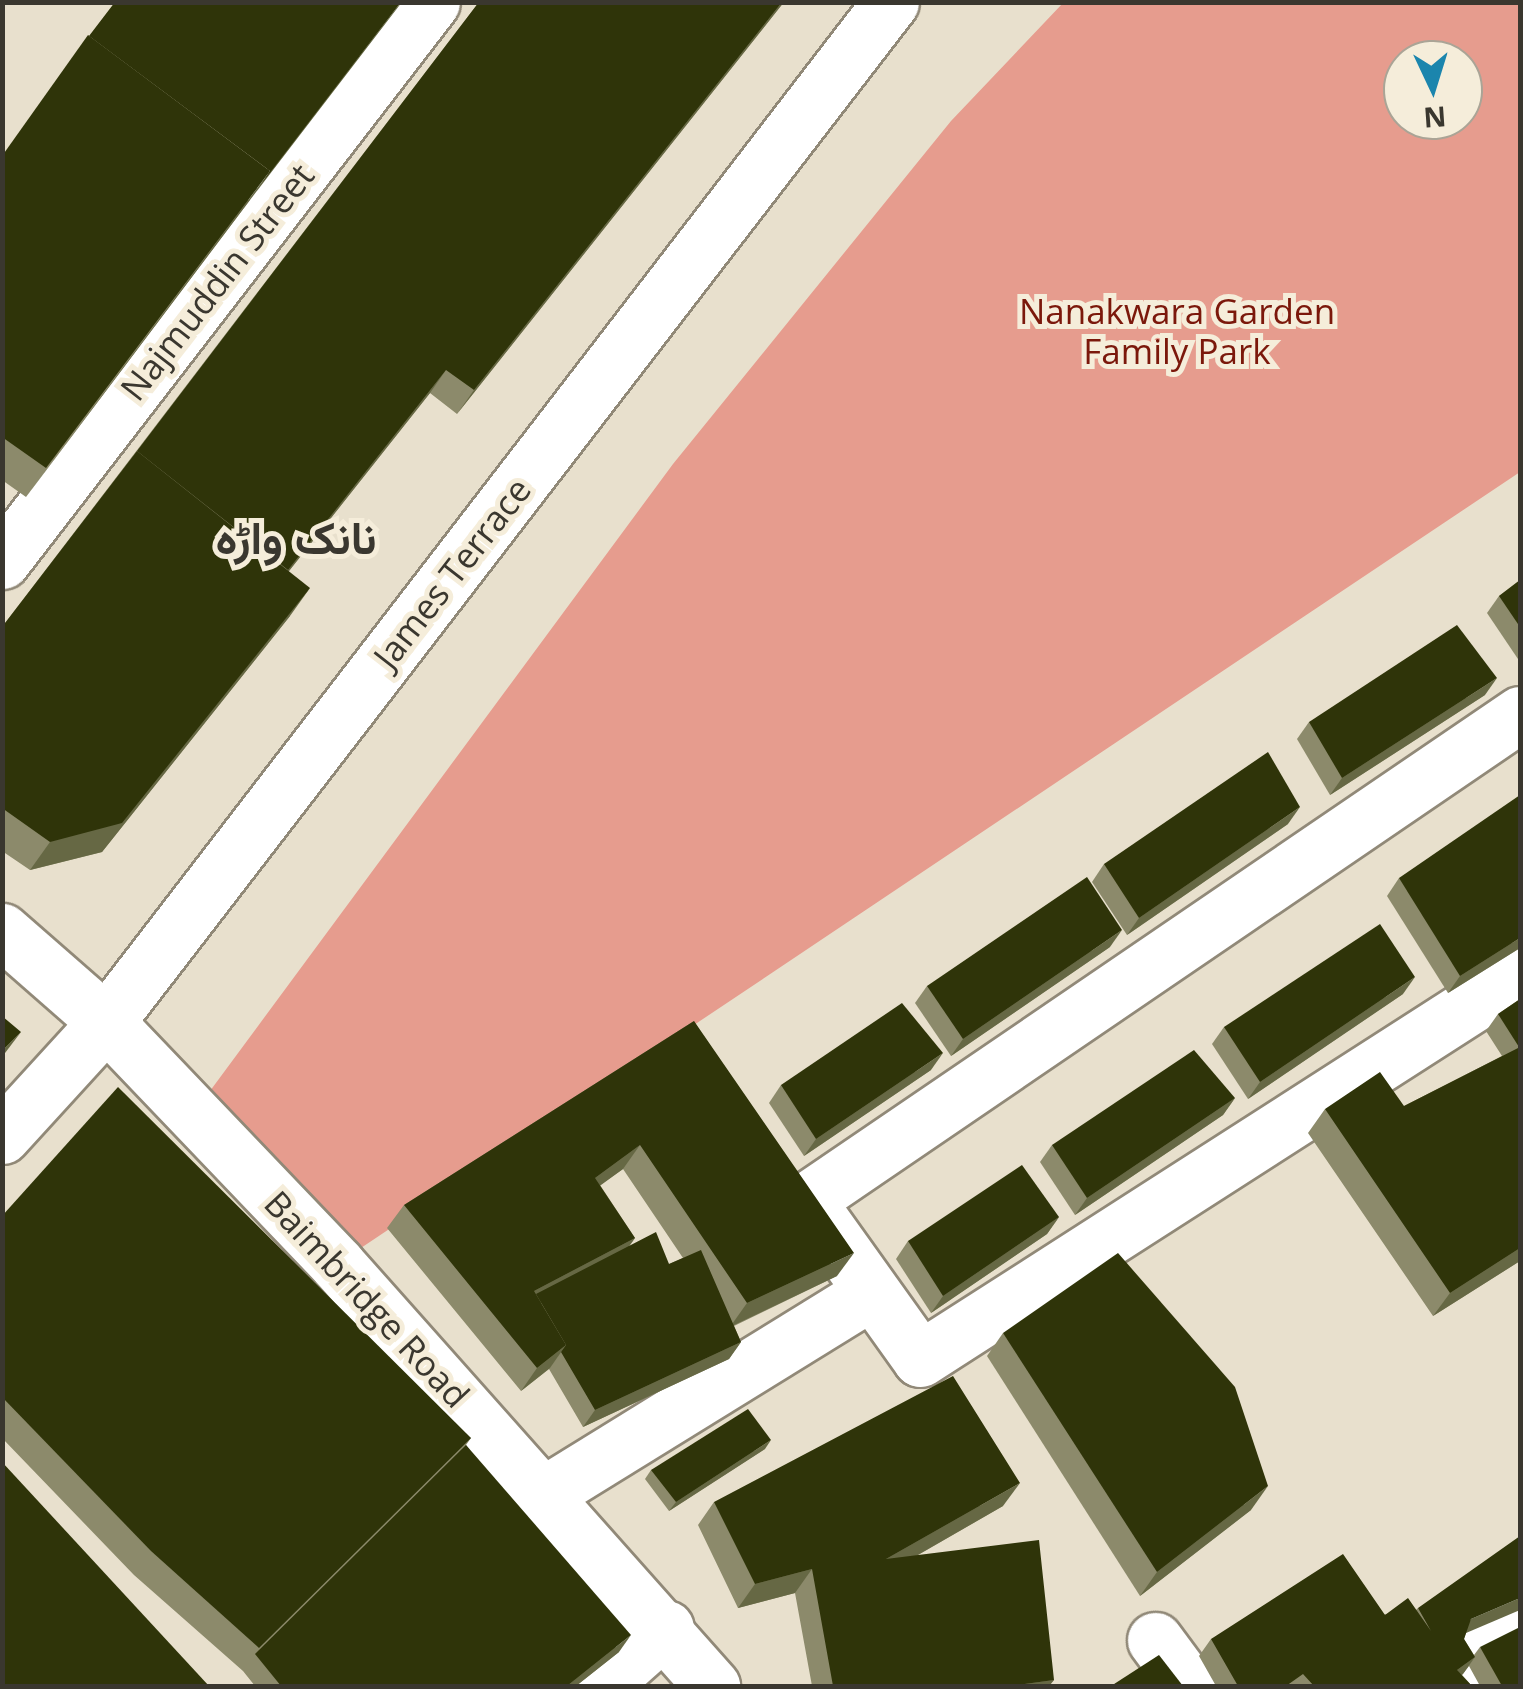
<!DOCTYPE html>
<html>
<head>
<meta charset="utf-8">
<style>
  body { margin:0 }
  #map { position:relative; width:1523px; height:1689px; overflow:hidden; background:#e8e0cd; font-family:"Open Sans",Vazirmatn,sans-serif }
  div>[style] { position:absolute }
  [style*='--x'] { left:calc(var(--x)*1px); top:calc(var(--y)*1px); width:calc(var(--w)*1px); rotate:calc(var(--a)*1deg) }
  .green>* { inset:0; background:#e69c8e }
  .roads { filter:drop-shadow(2px 0 #918978) drop-shadow(-2px 0 #918978) drop-shadow(0 2px #918978) drop-shadow(0 -2px #918978) }
  .minor>* { height:55px; margin:-27.5px; padding:0 27.5px; transform-origin:27.5px; border-radius:27.5px; background:#fff }
  .wall>* { inset:0; background:#8c8a6b }
  .shaded-wall>* { inset:0; background:#666844 }
  .building>* { inset:0; background:#2f3409 }
  span { translate:-50% -50%; white-space:nowrap; text-align:center; line-height:1.15; -webkit-text-stroke:10px #f5edda; paint-order:stroke }
  .street-label { font-size:35px; color:#3a372f }
  .park-label { font-size:35px; color:#7b180b }
  .district-label { font-size:45px; color:#3a372f; font-weight:700 }
  .frame { position:absolute; inset:0; border:5px solid #3a372f; pointer-events:none }
  .north { position:absolute; left:1383px; top:40px; width:100px; height:100px; box-sizing:border-box; background:#f5edda; border:2px solid #aaa496; border-radius:50%; rotate:176deg; font-size:28px; font-weight:700; line-height:40px; text-align:center; color:#3a372f }
  .north::after { content:''; display:block; margin:auto; width:35px; height:45px; background:#1b85ad; clip-path:polygon(50% 0,100% 100%,50% 72%,0 100%) }
</style>
</head>
<body>
<div id="map">
  <div class="green">
    <i style="clip-path:polygon(evenodd,1063px 3px,1520px 3px,1520px 472px,337px 1264px,193px 1114px,673px 464px,951px 121px,1063px 3px,1403px 60px,1463px 60px,1463px 120px,1403px 120px,1403px 60px)"></i>
  </div>
  <div class="roads">
    <div class="minor">
      <i style="--x:2;--y:561;--w:705;--a:-52.43"></i>
      <i style="--x:2;--y:931;--w:138;--a:41.2"></i>
      <i style="--x:106;--y:1022;--w:335;--a:46.3"></i>
      <i style="--x:337;--y:1264;--w:565;--a:48.37"></i>
      <i style="--x:2;--y:1136;--w:154;--a:-47.6"></i>
      <i style="--x:106;--y:1022;--w:1287;--a:-52.42"></i>
      <i style="--x:806;--y:1199;--w:196;--a:54.5"></i>
      <i style="--x:920;--y:1359;--w:713;--a:-32.69"></i>
      <i style="--x:807;--y:1200;--w:863;--a:-34.28"></i>
      <i style="--x:546;--y:1493;--w:381;--a:-31.7"></i>
      <i style="--x:1155;--y:1640;--w:57;--a:53.5"></i>
      <i style="--x:601;--y:1686;--w:87;--a:-41.7"></i>
      <i style="--x:1471;--y:1686;--w:36;--a:-96"></i>
      <i style="--x:1467;--y:1650;--w:61;--a:-30.3"></i>
    </div>
  </div>
  <div class="wall">
    <i style="clip-path:polygon(479px 2px,784px 2px,457px 414px,430px 393px,289px 571px,290px 616px,102px 852px,30px 870px,2px 851px,2px 627px)"></i>
    <i style="clip-path:polygon(2px 156px,250px 200px,26px 497px,2px 480px)"></i>
    <i style="clip-path:polygon(1520px 580px,1520px 662px,1487px 613px,1499px 596px)"></i>
    <i style="clip-path:polygon(1485px 695px,1330px 795px,1297px 739px,1309px 722px)"></i>
    <i style="clip-path:polygon(1288px 824px,1127px 935px,1092px 882px,1104px 864px)"></i>
    <i style="clip-path:polygon(1399px 878px,1520px 948px,1448px 993px,1387px 896px)"></i>
    <i style="clip-path:polygon(1110px 947px,951px 1056px,915px 1003px,927px 986px)"></i>
    <i style="clip-path:polygon(1403px 994px,1248px 1099px,1212px 1044px,1224px 1027px)"></i>
    <i style="clip-path:polygon(1520px 999px,1520px 1261px,1433px 1316px,1308px 1133px,1325px 1109px,1404px 1106px,1502px 1056px,1486px 1031px,1498px 1014px)"></i>
    <i style="clip-path:polygon(evenodd,694px 1021px,837px 1276px,734px 1326px,741px 1342px,729px 1359px,583px 1427px,549px 1369px,521px 1391px,387px 1228px,404px 1205px,694px 1021px,623px 1169px,683px 1258px,669px 1264px,629px 1246px,635px 1238px,600px 1185px,623px 1169px)"></i>
    <i style="clip-path:polygon(931px 1070px,804px 1156px,769px 1103px,781px 1085px)"></i>
    <i style="clip-path:polygon(1235px 1098px,1223px 1115px,1075px 1215px,1040px 1162px,1052px 1145px)"></i>
    <i style="clip-path:polygon(2px 1216px,471px 1438px,466px 1445px,619px 1652px,576px 1686px,255px 1686px,243px 1671px,134px 1575px,2px 1438px)"></i>
    <i style="clip-path:polygon(1059px 1217px,1047px 1234px,931px 1313px,896px 1259px,908px 1241px)"></i>
    <i style="clip-path:polygon(1003px 1333px,1251px 1510px,1140px 1596px,987px 1356px)"></i>
    <i style="clip-path:polygon(765px 1449px,669px 1511px,645px 1479px,651px 1470px)"></i>
    <i style="clip-path:polygon(714px 1502px,1003px 1506px,918px 1555px,1054px 1680px,1049px 1686px,812px 1686px,795px 1593px,738px 1608px,698px 1525px)"></i>
    <i style="clip-path:polygon(1418px 1608px,1466px 1633px,1464px 1639px,1474px 1655px,1480px 1647px,1520px 1686px,1480px 1686px,1469px 1666px,1462px 1675px,1472px 1686px,1216px 1686px,1199px 1656px,1211px 1639px,1416px 1610px)"></i>
  </div>
  <div class="shaded-wall">
    <i style="clip-path:polygon(401px 2px,402px 2px,250px 200px,26px 497px,270px 171px)"></i>
    <i style="clip-path:polygon(782px 2px,784px 2px,457px 414px,474px 390px)"></i>
    <i style="clip-path:polygon(446px 370px,430px 393px,266px 600px,283px 576px)"></i>
    <i style="clip-path:polygon(310px 588px,290px 616px,102px 852px,30px 870px,50px 842px)"></i>
    <i style="clip-path:polygon(1497px 678px,1485px 695px,1330px 795px,1342px 778px)"></i>
    <i style="clip-path:polygon(1300px 807px,1288px 824px,1127px 935px,1139px 918px)"></i>
    <i style="clip-path:polygon(1122px 930px,1110px 947px,951px 1056px,963px 1039px)"></i>
    <i style="clip-path:polygon(1520px 938px,1520px 948px,1448px 993px,1460px 976px)"></i>
    <i style="clip-path:polygon(1415px 977px,1403px 994px,1248px 1099px,1260px 1082px)"></i>
    <i style="clip-path:polygon(21px 1032px,2px 1057px,2px 1051px)"></i>
    <i style="clip-path:polygon(943px 1053px,931px 1070px,804px 1156px,816px 1139px)"></i>
    <i style="clip-path:polygon(1235px 1098px,1223px 1115px,1075px 1215px,1087px 1198px)"></i>
    <i style="clip-path:polygon(640px 1145px,623px 1169px,579px 1201px,595px 1178px)"></i>
    <i style="clip-path:polygon(1059px 1217px,1047px 1234px,931px 1313px,943px 1296px)"></i>
    <i style="clip-path:polygon(635px 1238px,618px 1262px,535px 1306px,534px 1291px)"></i>
    <i style="clip-path:polygon(1520px 1248px,1520px 1261px,1433px 1316px,1450px 1293px)"></i>
    <i style="clip-path:polygon(854px 1253px,837px 1276px,730px 1327px,747px 1303px)"></i>
    <i style="clip-path:polygon(741px 1342px,729px 1359px,583px 1427px,595px 1410px)"></i>
    <i style="clip-path:polygon(566px 1345px,550px 1368px,521px 1391px,537px 1368px)"></i>
    <i style="clip-path:polygon(771px 1440px,765px 1449px,669px 1511px,676px 1502px)"></i>
    <i style="clip-path:polygon(1020px 1483px,1003px 1506px,869px 1583px,886px 1559px)"></i>
    <i style="clip-path:polygon(1268px 1486px,1251px 1510px,1140px 1596px,1157px 1572px)"></i>
    <i style="clip-path:polygon(812px 1569px,795px 1593px,738px 1608px,755px 1584px)"></i>
    <i style="clip-path:polygon(1520px 1598px,1520px 1610px,1459px 1636px,1471px 1619px)"></i>
    <i style="clip-path:polygon(631px 1635px,619px 1652px,576px 1686px,567px 1686px)"></i>
    <i style="clip-path:polygon(1475px 1657px,1463px 1674px,1446px 1686px,1457px 1670px)"></i>
    <i style="clip-path:polygon(1054px 1680px,1049px 1686px,1010px 1686px)"></i>
  </div>
  <div class="building">
    <i style="clip-path:polygon(115px 2px,401px 2px,262px 183px,270px 171px,89px 36px)"></i>
    <i style="clip-path:polygon(479px 2px,782px 2px,474px 390px,446px 370px,288px 570px,137px 451px)"></i>
    <i style="clip-path:polygon(88px 35px,270px 171px,46px 468px,2px 437px,2px 156px)"></i>
    <i style="clip-path:polygon(137px 451px,310px 588px,122px 823px,50px 842px,2px 808px,2px 627px)"></i>
    <i style="clip-path:polygon(1520px 580px,1520px 627px,1499px 596px)"></i>
    <i style="clip-path:polygon(1457px 625px,1497px 678px,1342px 778px,1309px 722px)"></i>
    <i style="clip-path:polygon(1268px 752px,1300px 807px,1139px 918px,1104px 864px)"></i>
    <i style="clip-path:polygon(1520px 795px,1520px 938px,1460px 976px,1399px 878px)"></i>
    <i style="clip-path:polygon(1087px 877px,1122px 930px,963px 1039px,927px 986px)"></i>
    <i style="clip-path:polygon(1380px 924px,1415px 977px,1260px 1082px,1224px 1027px)"></i>
    <i style="clip-path:polygon(1520px 999px,1520px 1047px,1519px 1047px,1498px 1014px)"></i>
    <i style="clip-path:polygon(902px 1003px,943px 1053px,816px 1139px,781px 1085px)"></i>
    <i style="clip-path:polygon(2px 1016px,21px 1032px,2px 1051px)"></i>
    <i style="clip-path:polygon(694px 1021px,854px 1253px,747px 1303px,640px 1145px,595px 1178px,635px 1238px,534px 1291px,566px 1345px,537px 1368px,404px 1205px)"></i>
    <i style="clip-path:polygon(1520px 1047px,1520px 1248px,1450px 1293px,1325px 1109px,1380px 1072px,1404px 1106px)"></i>
    <i style="clip-path:polygon(1194px 1050px,1235px 1098px,1087px 1198px,1052px 1145px)"></i>
    <i style="clip-path:polygon(118px 1087px,471px 1438px,259px 1648px,151px 1551px,2px 1397px,2px 1216px)"></i>
    <i style="clip-path:polygon(1022px 1165px,1059px 1217px,943px 1296px,908px 1241px)"></i>
    <i style="clip-path:polygon(656px 1232px,669px 1264px,701px 1250px,741px 1342px,595px 1410px,561px 1352px,566px 1345px,536px 1294px)"></i>
    <i style="clip-path:polygon(1118px 1253px,1235px 1387px,1268px 1486px,1157px 1572px,1003px 1333px)"></i>
    <i style="clip-path:polygon(953px 1376px,1020px 1483px,886px 1559px,1039px 1540px,1054px 1680px,1010px 1686px,833px 1686px,812px 1569px,755px 1584px,714px 1502px)"></i>
    <i style="clip-path:polygon(748px 1409px,771px 1440px,676px 1502px,651px 1470px)"></i>
    <i style="clip-path:polygon(466px 1445px,631px 1635px,567px 1686px,281px 1686px,255px 1654px)"></i>
    <i style="clip-path:polygon(2px 1462px,209px 1686px,2px 1686px)"></i>
    <i style="clip-path:polygon(1520px 1536px,1520px 1598px,1471px 1619px,1464px 1639px,1475px 1657px,1457px 1670px,1472px 1686px,1314px 1686px,1303px 1674px,1286px 1686px,1238px 1686px,1211px 1639px,1343px 1554px,1385px 1615px,1408px 1598px,1431px 1631px,1418px 1608px)"></i>
    <i style="clip-path:polygon(1520px 1627px,1520px 1686px,1502px 1686px,1480px 1647px)"></i>
    <i style="clip-path:polygon(1159px 1655px,1183px 1686px,1111px 1686px)"></i>
  </div>
  <div class="street-label">
    <span style="left:217px;top:282px;rotate:-52deg">Najmuddin Street</span>
    <span style="left:452px;top:573px;rotate:-52deg">James Terrace</span>
    <span style="left:367px;top:1299px;rotate:47deg">Baimbridge Road</span>
  </div>
  <div class="park-label">
    <span style="left:1177px;top:331px">Nanakwara Garden<br>Family Park</span>
  </div>
  <div class="district-label">
    <span style="left:296px;top:537px">نانک واڑہ</span>
  </div>
  <div class="frame"></div>
  <div class="north">N</div>
</div>
</body>
</html>
